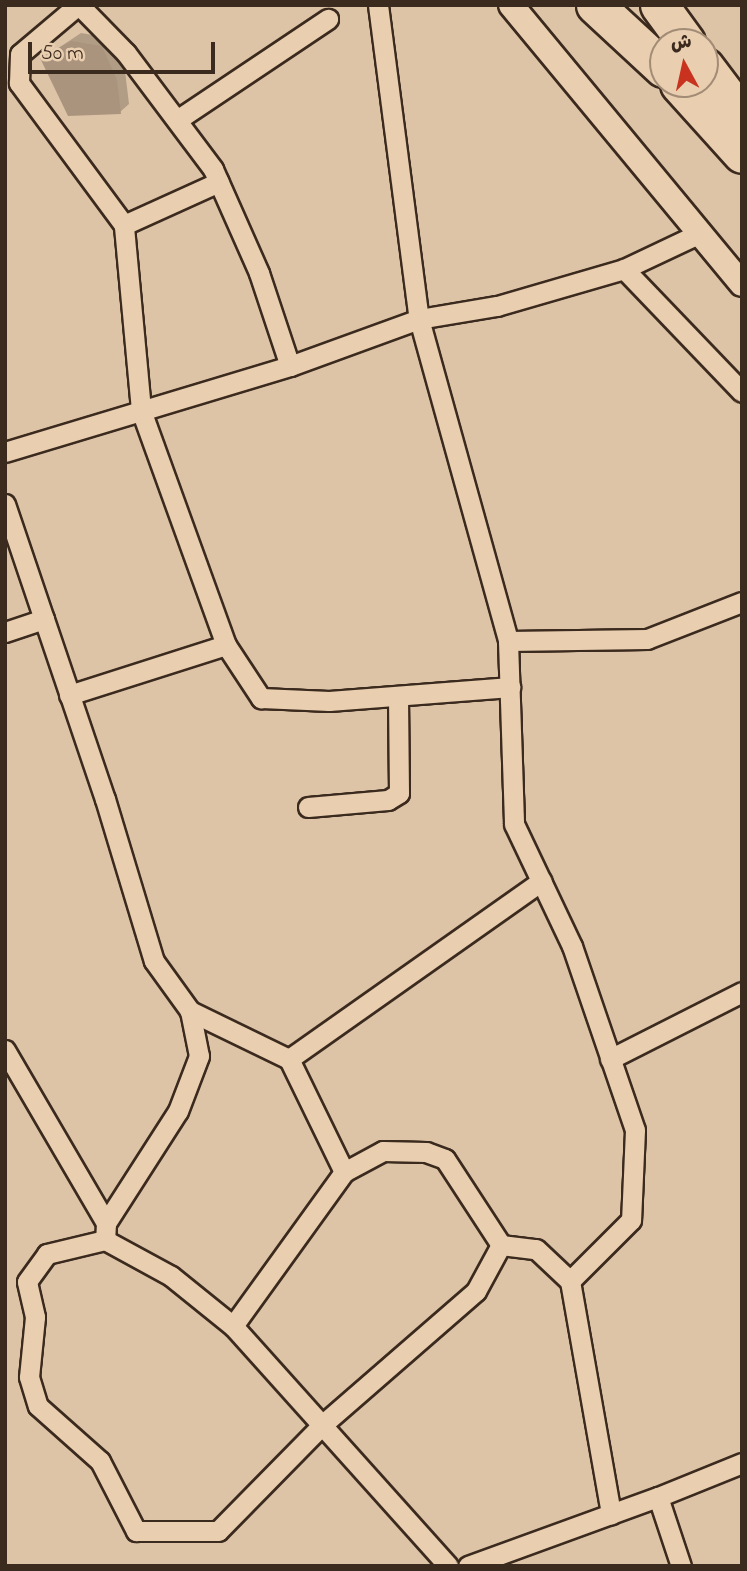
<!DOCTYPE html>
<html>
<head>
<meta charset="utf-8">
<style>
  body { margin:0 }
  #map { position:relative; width:747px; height:1571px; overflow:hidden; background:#dec4a7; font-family:"Indie Flower","Playpen Sans Arabic",sans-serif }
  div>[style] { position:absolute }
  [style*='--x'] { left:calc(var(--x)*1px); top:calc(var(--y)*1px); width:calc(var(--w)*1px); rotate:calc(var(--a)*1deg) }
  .shadow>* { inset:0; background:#0003 }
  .building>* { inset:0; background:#ab947d }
  .roads { filter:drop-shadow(2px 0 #3b2a1e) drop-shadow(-2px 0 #3b2a1e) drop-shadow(0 2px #3b2a1e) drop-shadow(0 -2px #3b2a1e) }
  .minor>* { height:19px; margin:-9.5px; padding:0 9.5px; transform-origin:9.5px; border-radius:9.5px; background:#e9ceb0 }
  .tertiary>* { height:24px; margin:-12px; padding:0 12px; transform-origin:12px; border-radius:12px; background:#e9ceb0 }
  .motorway>* { height:37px; margin:-18.5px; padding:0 18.5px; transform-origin:18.5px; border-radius:18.5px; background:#e9ceb0 }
  span { translate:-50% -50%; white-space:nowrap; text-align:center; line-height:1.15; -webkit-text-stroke:5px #e9ceb0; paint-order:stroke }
  .frame { position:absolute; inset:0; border:7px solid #3b2a1e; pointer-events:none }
  .north { position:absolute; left:649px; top:28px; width:70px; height:70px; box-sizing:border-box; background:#e9ceb0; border:2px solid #a38c76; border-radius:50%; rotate:352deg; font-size:19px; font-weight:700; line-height:28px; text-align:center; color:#3b2a1e }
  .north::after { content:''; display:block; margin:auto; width:24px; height:32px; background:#c8321e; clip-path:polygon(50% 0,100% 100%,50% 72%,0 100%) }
  .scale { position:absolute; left:28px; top:42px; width:187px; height:32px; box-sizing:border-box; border:4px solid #3b2a1e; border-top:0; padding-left:9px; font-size:21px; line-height:24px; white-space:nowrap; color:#3b2a1e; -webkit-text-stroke:5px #e9ceb0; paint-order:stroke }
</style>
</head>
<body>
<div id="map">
  <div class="shadow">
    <i style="clip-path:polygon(81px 33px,110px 38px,125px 71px,129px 104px,120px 112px,42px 59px)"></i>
  </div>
  <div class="building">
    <i style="clip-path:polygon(71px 41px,102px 46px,117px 80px,121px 114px,68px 116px,40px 58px)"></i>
  </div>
  <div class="roads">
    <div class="minor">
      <i style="--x:79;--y:5;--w:67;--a:45.6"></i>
      <i style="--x:126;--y:53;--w:145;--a:53.1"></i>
      <i style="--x:213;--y:169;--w:114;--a:66.1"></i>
      <i style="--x:259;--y:273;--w:98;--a:71.6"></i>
      <i style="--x:378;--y:5;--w:317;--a:82.6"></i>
      <i style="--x:419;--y:319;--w:334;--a:74.5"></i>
      <i style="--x:508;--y:641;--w:183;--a:88.1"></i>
      <i style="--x:514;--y:824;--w:135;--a:64.6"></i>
      <i style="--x:572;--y:946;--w:194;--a:71.1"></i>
      <i style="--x:635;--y:1130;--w:90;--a:92.5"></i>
      <i style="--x:631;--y:1220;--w:86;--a:135"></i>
      <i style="--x:570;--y:1281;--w:237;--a:80"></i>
      <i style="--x:177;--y:120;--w:182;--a:-33.8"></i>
      <i style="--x:124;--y:225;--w:104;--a:-24.4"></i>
      <i style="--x:624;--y:269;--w:170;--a:46.2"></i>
      <i style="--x:5;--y:452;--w:298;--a:-16.8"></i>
      <i style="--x:290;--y:366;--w:137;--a:-20"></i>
      <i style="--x:419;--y:319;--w:79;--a:-9.5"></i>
      <i style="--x:497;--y:306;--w:132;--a:-16.2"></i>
      <i style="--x:624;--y:269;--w:84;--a:-25.3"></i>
      <i style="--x:5;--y:504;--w:121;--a:71.3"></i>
      <i style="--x:5;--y:632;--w:41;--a:-18.4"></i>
      <i style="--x:44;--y:619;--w:190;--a:71.3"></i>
      <i style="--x:105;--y:799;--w:169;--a:73.2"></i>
      <i style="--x:154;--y:961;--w:62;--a:54.2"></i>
      <i style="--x:508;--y:641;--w:139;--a:-0.8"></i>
      <i style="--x:647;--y:639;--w:102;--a:-21.3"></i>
      <i style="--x:226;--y:645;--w:64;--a:56.6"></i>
      <i style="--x:261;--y:698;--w:68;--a:2.5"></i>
      <i style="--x:329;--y:701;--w:182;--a:-4.4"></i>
      <i style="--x:69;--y:695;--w:165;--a:-17.7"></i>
      <i style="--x:226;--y:645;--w:250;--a:-109.9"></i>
      <i style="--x:141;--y:410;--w:186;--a:-95.3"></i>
      <i style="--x:124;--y:225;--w:177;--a:-126.5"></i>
      <i style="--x:19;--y:83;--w:29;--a:-88"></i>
      <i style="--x:20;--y:54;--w:76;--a:-40.2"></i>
      <i style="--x:308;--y:807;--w:80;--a:-5"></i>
      <i style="--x:388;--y:800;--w:13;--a:-32"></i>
      <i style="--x:399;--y:793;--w:97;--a:-90.6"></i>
      <i style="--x:5;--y:1050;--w:200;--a:59.7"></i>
      <i style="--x:106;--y:1223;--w:17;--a:93"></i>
      <i style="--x:105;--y:1240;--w:75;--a:28.6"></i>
      <i style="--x:171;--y:1276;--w:80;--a:38.9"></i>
      <i style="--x:233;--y:1326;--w:322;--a:48.1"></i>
      <i style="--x:289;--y:1059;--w:309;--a:-35.2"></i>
      <i style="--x:610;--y:1059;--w:148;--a:-26.9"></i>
      <i style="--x:344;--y:1172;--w:44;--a:-28.3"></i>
      <i style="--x:383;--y:1151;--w:43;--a:1.3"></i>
      <i style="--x:426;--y:1152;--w:20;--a:20"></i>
      <i style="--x:445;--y:1159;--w:103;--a:56.9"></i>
      <i style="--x:501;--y:1245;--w:35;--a:7"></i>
      <i style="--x:536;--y:1249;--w:47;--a:43.3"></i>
      <i style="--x:106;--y:1223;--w:133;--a:-57.3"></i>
      <i style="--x:178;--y:1111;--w:59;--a:-69.1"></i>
      <i style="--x:199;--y:1056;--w:46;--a:-101.3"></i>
      <i style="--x:190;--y:1011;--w:110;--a:25.9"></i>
      <i style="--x:289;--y:1059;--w:126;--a:64"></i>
      <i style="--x:344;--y:1172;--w:190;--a:125.8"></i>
      <i style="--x:105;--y:1240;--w:60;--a:166.4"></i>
      <i style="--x:47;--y:1254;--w:34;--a:126"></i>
      <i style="--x:27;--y:1282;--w:36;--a:77"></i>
      <i style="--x:35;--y:1317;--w:60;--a:95.7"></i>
      <i style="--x:29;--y:1377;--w:30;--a:73"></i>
      <i style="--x:38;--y:1406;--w:83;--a:41.6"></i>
      <i style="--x:100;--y:1461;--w:79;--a:62.8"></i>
      <i style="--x:136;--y:1531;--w:82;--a:0"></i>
      <i style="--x:218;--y:1531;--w:148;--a:-45.5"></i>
      <i style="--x:322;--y:1425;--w:204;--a:-41"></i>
      <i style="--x:476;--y:1291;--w:52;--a:-61.5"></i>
      <i style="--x:658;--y:1497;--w:73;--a:71.6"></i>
      <i style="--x:468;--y:1566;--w:202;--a:-20"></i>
      <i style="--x:658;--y:1497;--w:91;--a:-22"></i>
    </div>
    <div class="tertiary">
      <i style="--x:511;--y:5;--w:362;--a:50.4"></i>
    </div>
    <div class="motorway">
      <i style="--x:595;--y:5;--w:93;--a:42.8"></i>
      <i style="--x:659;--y:5;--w:46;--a:53.9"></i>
      <i style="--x:705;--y:67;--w:61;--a:52.9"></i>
      <i style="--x:679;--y:84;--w:94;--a:48"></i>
    </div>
  </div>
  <div class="frame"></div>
  <div class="north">ش</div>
  <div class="scale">50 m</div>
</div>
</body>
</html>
